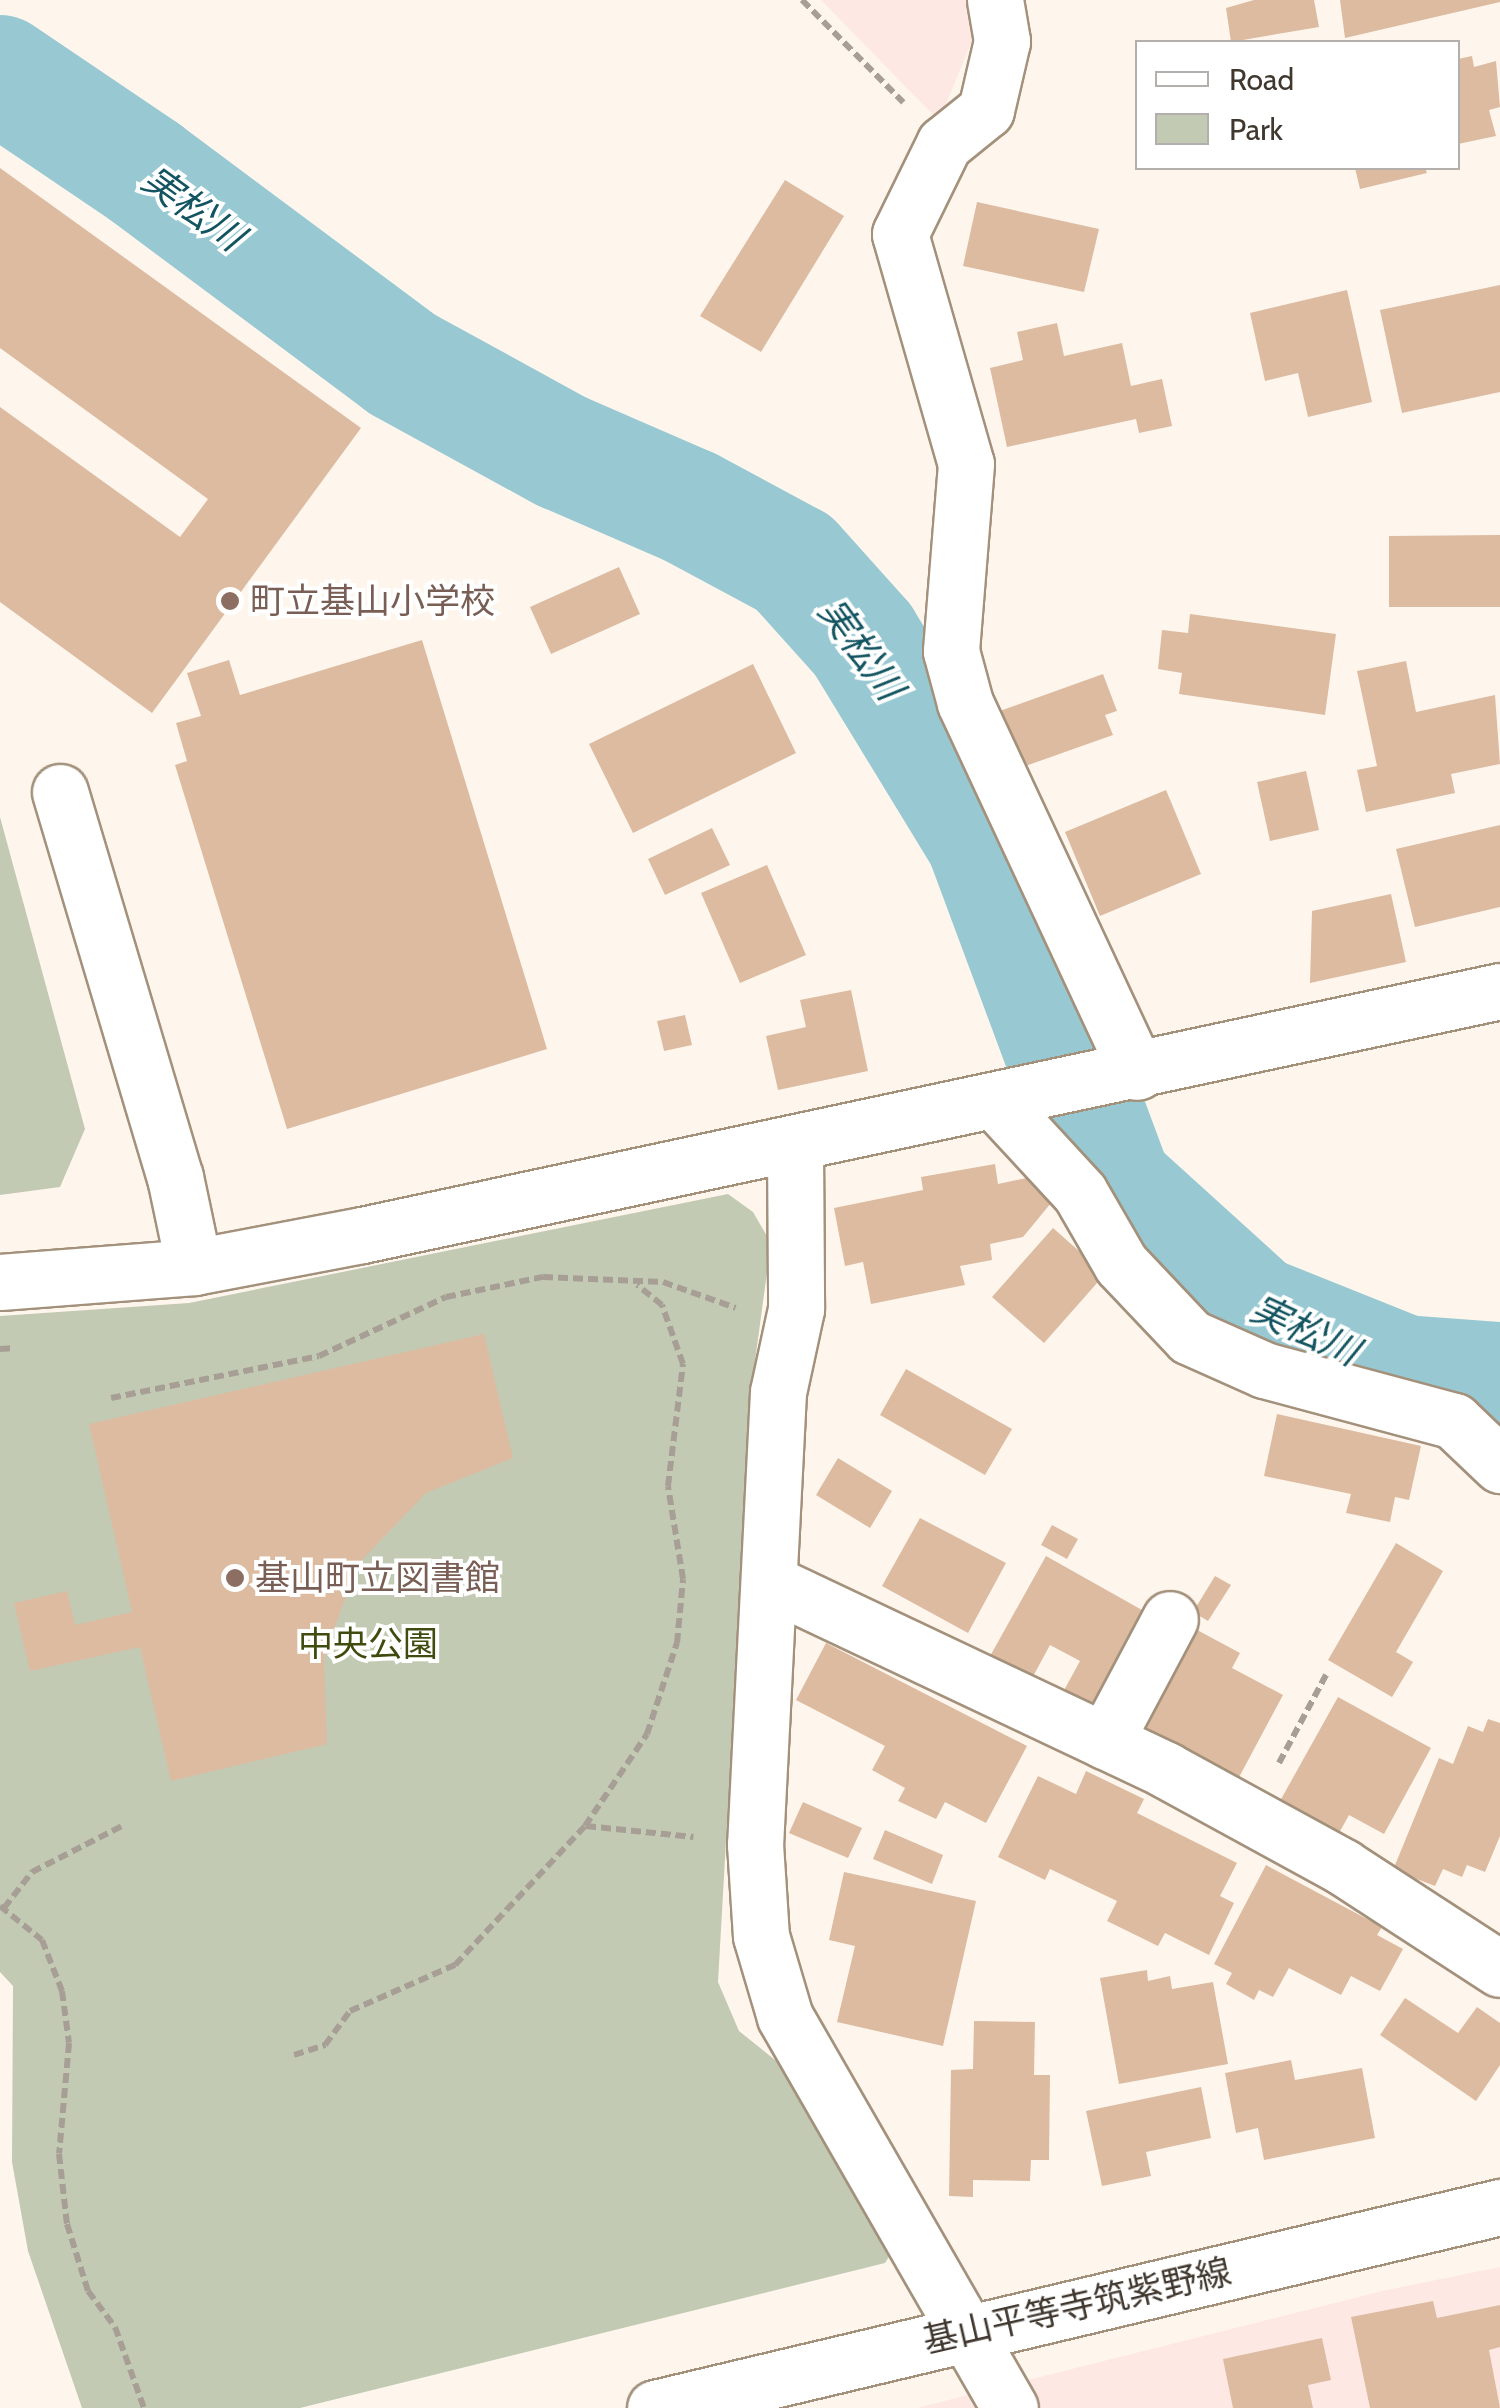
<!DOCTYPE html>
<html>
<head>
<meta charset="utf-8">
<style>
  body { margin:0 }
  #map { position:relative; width:1500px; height:2408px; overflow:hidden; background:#fef6ed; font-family:Cabin,"Noto Sans JP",sans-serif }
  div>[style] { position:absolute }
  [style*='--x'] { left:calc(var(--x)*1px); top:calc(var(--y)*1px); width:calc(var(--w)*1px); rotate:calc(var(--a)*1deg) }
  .commercial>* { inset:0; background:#fde8e3 }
  .green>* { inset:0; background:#c3cab3 }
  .river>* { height:118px; margin:-59px; padding:0 59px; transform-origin:59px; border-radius:59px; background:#98c8d2 }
  .building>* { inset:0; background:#dcbba1 }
  .path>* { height:6px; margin-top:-3px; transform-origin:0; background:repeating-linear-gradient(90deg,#a79f96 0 10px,transparent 0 15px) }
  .roads { filter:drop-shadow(2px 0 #a3917c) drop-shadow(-2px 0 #a3917c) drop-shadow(0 2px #a3917c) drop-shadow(0 -2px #a3917c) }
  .minor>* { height:55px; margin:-27.5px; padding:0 27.5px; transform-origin:27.5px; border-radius:27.5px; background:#fff }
  .major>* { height:55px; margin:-27.5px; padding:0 27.5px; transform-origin:27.5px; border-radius:27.5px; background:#fff }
  .dots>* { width:28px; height:28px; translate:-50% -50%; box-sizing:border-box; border:5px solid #fff; border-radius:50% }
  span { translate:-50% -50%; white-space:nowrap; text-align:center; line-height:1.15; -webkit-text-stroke:8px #fff; paint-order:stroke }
  .education-label { font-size:35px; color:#785e54 }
  .left { translate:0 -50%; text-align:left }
  .park-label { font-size:35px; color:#404b0f }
  .street-label { font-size:35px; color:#40382f }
  .water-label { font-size:38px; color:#125460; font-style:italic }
  .legend { position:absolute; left:1135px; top:40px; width:325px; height:130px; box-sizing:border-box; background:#fff; border:2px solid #b3afac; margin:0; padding:12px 18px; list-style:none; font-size:30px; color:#40382f }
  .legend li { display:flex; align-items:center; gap:20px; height:50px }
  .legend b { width:50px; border:2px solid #b3afac }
</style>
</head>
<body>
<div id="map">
  <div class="commercial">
    <i style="clip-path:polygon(821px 0,975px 0,973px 38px,939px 121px)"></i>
    <i style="clip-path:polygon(1500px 2267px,1500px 2408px,917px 2408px,1382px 2291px)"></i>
  </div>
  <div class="green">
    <i style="clip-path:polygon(0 817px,85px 1129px,60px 1187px,0 1195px)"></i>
    <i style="clip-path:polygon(728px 1194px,753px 1212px,771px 1243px,752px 1383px,718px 1982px,739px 2031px,825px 2100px,897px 2244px,885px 2263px,300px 2408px,82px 2408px,28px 2251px,12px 2162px,13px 1986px,0 1972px,0 1316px,189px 1303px)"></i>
  </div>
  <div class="river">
    <i style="--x:0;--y:74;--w:176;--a:34.1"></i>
    <i style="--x:146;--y:173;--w:319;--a:36.7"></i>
    <i style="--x:402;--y:364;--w:183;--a:28.7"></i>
    <i style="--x:563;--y:452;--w:138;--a:23.4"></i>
    <i style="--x:690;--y:507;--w:118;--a:28.3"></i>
    <i style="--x:794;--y:563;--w:103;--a:48.1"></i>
    <i style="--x:863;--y:640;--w:232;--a:58.6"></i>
    <i style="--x:984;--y:838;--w:372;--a:69.6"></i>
    <i style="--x:1114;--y:1187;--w:189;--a:42.2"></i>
    <i style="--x:1254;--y:1314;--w:162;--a:21.8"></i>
    <i style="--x:1404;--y:1374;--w:96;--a:4.2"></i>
  </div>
  <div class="building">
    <i style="clip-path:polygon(1254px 0,1314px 0,1319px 27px,1231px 42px,1226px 8px)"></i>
    <i style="clip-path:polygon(1340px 0,1500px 0,1500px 2px,1345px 38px)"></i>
    <i style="clip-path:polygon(1472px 56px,1474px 67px,1496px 61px,1500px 107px,1489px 110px,1496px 136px,1458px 144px,1458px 59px)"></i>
    <i style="clip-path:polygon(0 168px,361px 428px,152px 713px,0 602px,0 407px,180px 537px,208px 499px,0 348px)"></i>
    <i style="clip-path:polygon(1355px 168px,1425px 168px,1427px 173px,1360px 189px)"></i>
    <i style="clip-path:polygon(785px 180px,844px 216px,761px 352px,700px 316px)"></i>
    <i style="clip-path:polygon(977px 202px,1099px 229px,1084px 292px,963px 266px)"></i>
    <i style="clip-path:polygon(1500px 285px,1500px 392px,1402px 413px,1380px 310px)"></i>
    <i style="clip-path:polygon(1347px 290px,1372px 402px,1308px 417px,1298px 373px,1265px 381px,1250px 313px)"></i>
    <i style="clip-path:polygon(1057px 323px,1064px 356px,1122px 343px,1131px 386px,1162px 379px,1172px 426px,1139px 433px,1136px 419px,1007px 447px,990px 368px,1023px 360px,1017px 332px)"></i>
    <i style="clip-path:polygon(1500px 535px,1500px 607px,1389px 607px,1389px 536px)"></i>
    <i style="clip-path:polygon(619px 567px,640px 614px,551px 654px,530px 607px)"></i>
    <i style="clip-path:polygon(1190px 614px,1336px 634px,1325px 715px,1179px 694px,1182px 673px,1158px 669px,1162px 630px,1188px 633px)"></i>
    <i style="clip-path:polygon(422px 640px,547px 1049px,287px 1129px,175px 765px,187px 761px,176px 723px,201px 716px,187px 673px,229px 660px,240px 695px)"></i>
    <i style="clip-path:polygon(1406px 661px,1416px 712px,1495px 695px,1500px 764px,1451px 774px,1455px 793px,1366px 812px,1357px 770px,1377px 766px,1357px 671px)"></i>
    <i style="clip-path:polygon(753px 664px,796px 753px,633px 833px,589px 744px)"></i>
    <i style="clip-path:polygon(1103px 674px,1117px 711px,1105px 715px,1113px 735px,1017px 769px,997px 712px)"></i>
    <i style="clip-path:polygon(1306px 771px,1319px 830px,1270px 841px,1257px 782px)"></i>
    <i style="clip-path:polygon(1166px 790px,1201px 874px,1100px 916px,1065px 832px)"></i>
    <i style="clip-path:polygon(1500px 825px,1500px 907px,1415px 927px,1396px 849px)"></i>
    <i style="clip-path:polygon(712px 828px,730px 865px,665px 895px,648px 859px)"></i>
    <i style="clip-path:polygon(767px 865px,806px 955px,740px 983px,701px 893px)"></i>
    <i style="clip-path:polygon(1391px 894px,1406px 962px,1310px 983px,1312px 911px)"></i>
    <i style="clip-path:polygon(851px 990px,868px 1071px,778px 1090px,766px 1036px,806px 1027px,800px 1000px)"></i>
    <i style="clip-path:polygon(685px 1015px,692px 1045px,664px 1051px,657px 1021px)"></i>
    <i style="clip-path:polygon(995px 1164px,998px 1184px,1031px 1177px,1056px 1197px,1023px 1237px,990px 1244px,992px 1260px,960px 1266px,965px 1285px,871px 1304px,863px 1262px,845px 1266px,834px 1208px,923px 1190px,921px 1177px)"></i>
    <i style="clip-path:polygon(1053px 1228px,1105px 1274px,1044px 1343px,992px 1297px)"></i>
    <i style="clip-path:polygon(484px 1334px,513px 1458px,426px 1493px,357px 1565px,324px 1658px,327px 1744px,171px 1781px,140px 1647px,30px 1671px,14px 1603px,67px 1591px,75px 1625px,132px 1612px,89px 1424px)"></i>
    <i style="clip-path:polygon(906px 1369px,1012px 1429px,985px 1475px,880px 1415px)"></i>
    <i style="clip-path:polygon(1277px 1414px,1421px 1446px,1409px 1500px,1395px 1497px,1390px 1522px,1346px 1513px,1351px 1494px,1264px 1476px)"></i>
    <i style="clip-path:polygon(838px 1458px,892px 1491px,870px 1528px,816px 1495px)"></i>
    <i style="clip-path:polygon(920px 1518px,1006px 1563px,968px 1633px,882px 1586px)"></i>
    <i style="clip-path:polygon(1052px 1525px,1078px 1539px,1067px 1559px,1041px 1545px)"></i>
    <i style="clip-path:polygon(1396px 1543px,1443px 1571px,1396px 1652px,1413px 1662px,1392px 1697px,1328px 1660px)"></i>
    <i style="clip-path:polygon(1046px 1556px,1158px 1619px,1102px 1717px,1062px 1694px,1080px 1661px,1050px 1645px,1030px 1682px,989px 1658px)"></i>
    <i style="clip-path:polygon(1215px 1576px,1231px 1585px,1208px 1621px,1193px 1612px)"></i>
    <i style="clip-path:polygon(1186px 1624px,1240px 1653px,1232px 1668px,1283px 1695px,1237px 1781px,1132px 1725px)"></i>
    <i style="clip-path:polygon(826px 1643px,1027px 1746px,986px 1823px,945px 1802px,936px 1819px,898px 1801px,905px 1788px,872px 1770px,885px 1746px,796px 1700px)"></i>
    <i style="clip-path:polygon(1338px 1697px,1431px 1748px,1384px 1834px,1349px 1815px,1339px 1833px,1280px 1801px)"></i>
    <i style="clip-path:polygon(1488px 1719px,1500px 1723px,1500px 1836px,1485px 1872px,1467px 1865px,1462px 1877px,1443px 1869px,1435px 1886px,1393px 1870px,1439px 1758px,1453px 1764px,1468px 1726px,1483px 1732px)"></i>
    <i style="clip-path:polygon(1086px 1771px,1144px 1799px,1137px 1813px,1237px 1863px,1220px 1896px,1234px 1903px,1209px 1955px,1165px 1933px,1158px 1946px,1107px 1921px,1117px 1901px,1050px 1869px,1045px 1880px,998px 1857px,1038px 1776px,1076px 1794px)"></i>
    <i style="clip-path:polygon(803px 1802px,862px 1828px,848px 1858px,789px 1833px)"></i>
    <i style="clip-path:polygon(885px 1830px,943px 1855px,932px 1884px,873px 1859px)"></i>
    <i style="clip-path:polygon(1266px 1865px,1382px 1927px,1377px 1935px,1403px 1949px,1380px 1991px,1351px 1976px,1341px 1995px,1289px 1968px,1273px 1997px,1259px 1990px,1254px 2000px,1226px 1984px,1232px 1973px,1214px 1964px)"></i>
    <i style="clip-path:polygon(844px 1872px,976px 1901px,943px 2046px,837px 2022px,855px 1946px,829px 1940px)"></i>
    <i style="clip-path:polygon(1147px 1970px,1148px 1981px,1170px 1976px,1172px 1989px,1213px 1982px,1228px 2064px,1119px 2084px,1100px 1978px)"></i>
    <i style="clip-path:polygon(1405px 1998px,1458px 2033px,1477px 2007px,1500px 2023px,1500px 2065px,1476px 2101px,1380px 2035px)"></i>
    <i style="clip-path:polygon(974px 2021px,1035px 2022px,1034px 2075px,1050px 2075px,1049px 2160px,1031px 2160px,1030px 2181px,973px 2180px,973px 2197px,949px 2196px,951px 2070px,973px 2069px)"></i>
    <i style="clip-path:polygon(1291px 2060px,1295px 2080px,1362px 2068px,1375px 2138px,1264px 2160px,1258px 2128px,1236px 2133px,1225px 2073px)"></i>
    <i style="clip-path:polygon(1201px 2087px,1211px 2138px,1146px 2152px,1151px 2176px,1102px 2186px,1086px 2111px)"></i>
    <i style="clip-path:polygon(1433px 2301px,1437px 2318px,1500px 2305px,1500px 2347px,1489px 2350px,1500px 2408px,1370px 2408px,1351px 2317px)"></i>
    <i style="clip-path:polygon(1322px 2338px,1331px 2380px,1308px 2385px,1313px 2408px,1233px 2408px,1223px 2359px)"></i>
  </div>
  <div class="path">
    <i style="--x:802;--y:0;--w:144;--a:45.3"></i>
    <i style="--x:0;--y:1349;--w:15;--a:-4"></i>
    <i style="--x:111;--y:1398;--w:212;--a:-11.4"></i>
    <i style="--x:319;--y:1356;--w:140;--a:-24.9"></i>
    <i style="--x:446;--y:1297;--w:99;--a:-11.7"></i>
    <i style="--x:543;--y:1277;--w:120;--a:2.4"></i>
    <i style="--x:663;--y:1282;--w:77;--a:19.6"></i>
    <i style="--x:1279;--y:1763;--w:100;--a:-61.9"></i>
    <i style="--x:586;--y:1826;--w:108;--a:5.9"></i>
    <i style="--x:0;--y:1906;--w:54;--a:39"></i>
    <i style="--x:42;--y:1940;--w:55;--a:68.6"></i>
    <i style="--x:62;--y:1991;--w:52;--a:82.3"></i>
    <i style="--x:69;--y:2043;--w:111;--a:95.1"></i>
    <i style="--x:59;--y:2154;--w:70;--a:83.5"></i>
    <i style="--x:67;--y:2224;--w:70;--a:72.6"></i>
    <i style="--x:88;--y:2291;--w:45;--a:53.1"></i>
    <i style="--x:115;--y:2327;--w:86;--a:70.3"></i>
    <i style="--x:4;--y:1908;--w:46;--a:-52.1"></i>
    <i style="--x:32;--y:1872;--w:103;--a:-27.1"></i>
    <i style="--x:294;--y:2055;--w:33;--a:-18"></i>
    <i style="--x:325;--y:2045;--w:42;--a:-53.7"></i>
    <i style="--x:350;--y:2011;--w:115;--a:-23.7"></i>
    <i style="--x:455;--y:1965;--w:190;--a:-46.9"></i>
    <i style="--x:585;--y:1826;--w:111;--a:-56"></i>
    <i style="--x:647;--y:1734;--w:96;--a:-71.8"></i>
    <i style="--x:677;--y:1643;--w:64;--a:-84.6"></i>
    <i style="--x:683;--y:1579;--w:94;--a:-99.2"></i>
    <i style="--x:668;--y:1486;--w:123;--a:-83"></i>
    <i style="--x:683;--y:1364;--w:63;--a:-109.6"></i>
    <i style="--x:662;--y:1305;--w:32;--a:-141"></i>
  </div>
  <div class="roads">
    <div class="minor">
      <i style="--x:995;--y:0;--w:42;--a:80.3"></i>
      <i style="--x:1002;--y:41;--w:71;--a:103.1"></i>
      <i style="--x:986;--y:110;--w:54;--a:141"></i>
      <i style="--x:944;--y:144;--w:100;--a:116.1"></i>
      <i style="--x:900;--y:234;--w:239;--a:74"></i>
      <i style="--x:966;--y:464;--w:188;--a:94.6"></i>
      <i style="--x:951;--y:651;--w:54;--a:74.9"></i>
      <i style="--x:965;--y:703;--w:407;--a:65"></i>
      <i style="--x:60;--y:792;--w:402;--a:73.4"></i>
      <i style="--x:175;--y:1177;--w:92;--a:78.1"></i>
      <i style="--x:997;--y:1103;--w:122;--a:47.3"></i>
      <i style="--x:1080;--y:1193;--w:82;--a:60"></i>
      <i style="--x:1121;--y:1264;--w:100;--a:46.6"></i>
      <i style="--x:1190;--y:1337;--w:81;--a:24"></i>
      <i style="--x:1264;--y:1370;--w:197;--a:15"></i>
      <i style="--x:1454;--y:1421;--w:64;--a:43.7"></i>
      <i style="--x:795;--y:1147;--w:162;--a:89.6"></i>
      <i style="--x:796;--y:1309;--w:85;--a:102.2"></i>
      <i style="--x:778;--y:1392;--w:453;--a:92.9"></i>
      <i style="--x:755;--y:1844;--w:92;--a:86.3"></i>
      <i style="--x:761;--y:1936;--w:84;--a:73.5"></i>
      <i style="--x:785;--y:2017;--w:451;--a:60.1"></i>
      <i style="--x:0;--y:1282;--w:195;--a:-4.4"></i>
      <i style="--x:194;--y:1267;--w:171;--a:-10.8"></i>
      <i style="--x:362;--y:1235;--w:1164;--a:-12.1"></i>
      <i style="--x:771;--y:1583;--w:437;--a:25.3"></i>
      <i style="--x:1166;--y:1770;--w:202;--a:28.7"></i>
      <i style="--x:1343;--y:1867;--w:187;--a:33"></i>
      <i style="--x:1105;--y:1741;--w:138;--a:-62"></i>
    </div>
    <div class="major">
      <i style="--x:655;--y:2408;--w:869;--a:-13.38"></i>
    </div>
  </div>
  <div class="dots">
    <i style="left:230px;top:601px;background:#8d6e63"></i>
    <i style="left:235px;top:1578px;background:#8d6e63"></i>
  </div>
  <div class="education-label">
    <span class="left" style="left:250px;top:601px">町立基山小学校</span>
    <span class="left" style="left:255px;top:1578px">基山町立図書館</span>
  </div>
  <div class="park-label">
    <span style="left:368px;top:1644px">中央公園</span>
  </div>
  <div class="street-label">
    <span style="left:1077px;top:2306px;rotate:-13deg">基山平等寺筑紫野線</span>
  </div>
  <div class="water-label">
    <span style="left:193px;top:208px;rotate:36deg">実松川</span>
    <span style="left:861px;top:649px;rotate:54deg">実松川</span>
    <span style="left:1305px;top:1330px;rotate:25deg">実松川</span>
  </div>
  <ul class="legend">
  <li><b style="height:12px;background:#fff"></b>Road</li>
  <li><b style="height:28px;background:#c3cab3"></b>Park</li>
  </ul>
</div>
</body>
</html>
